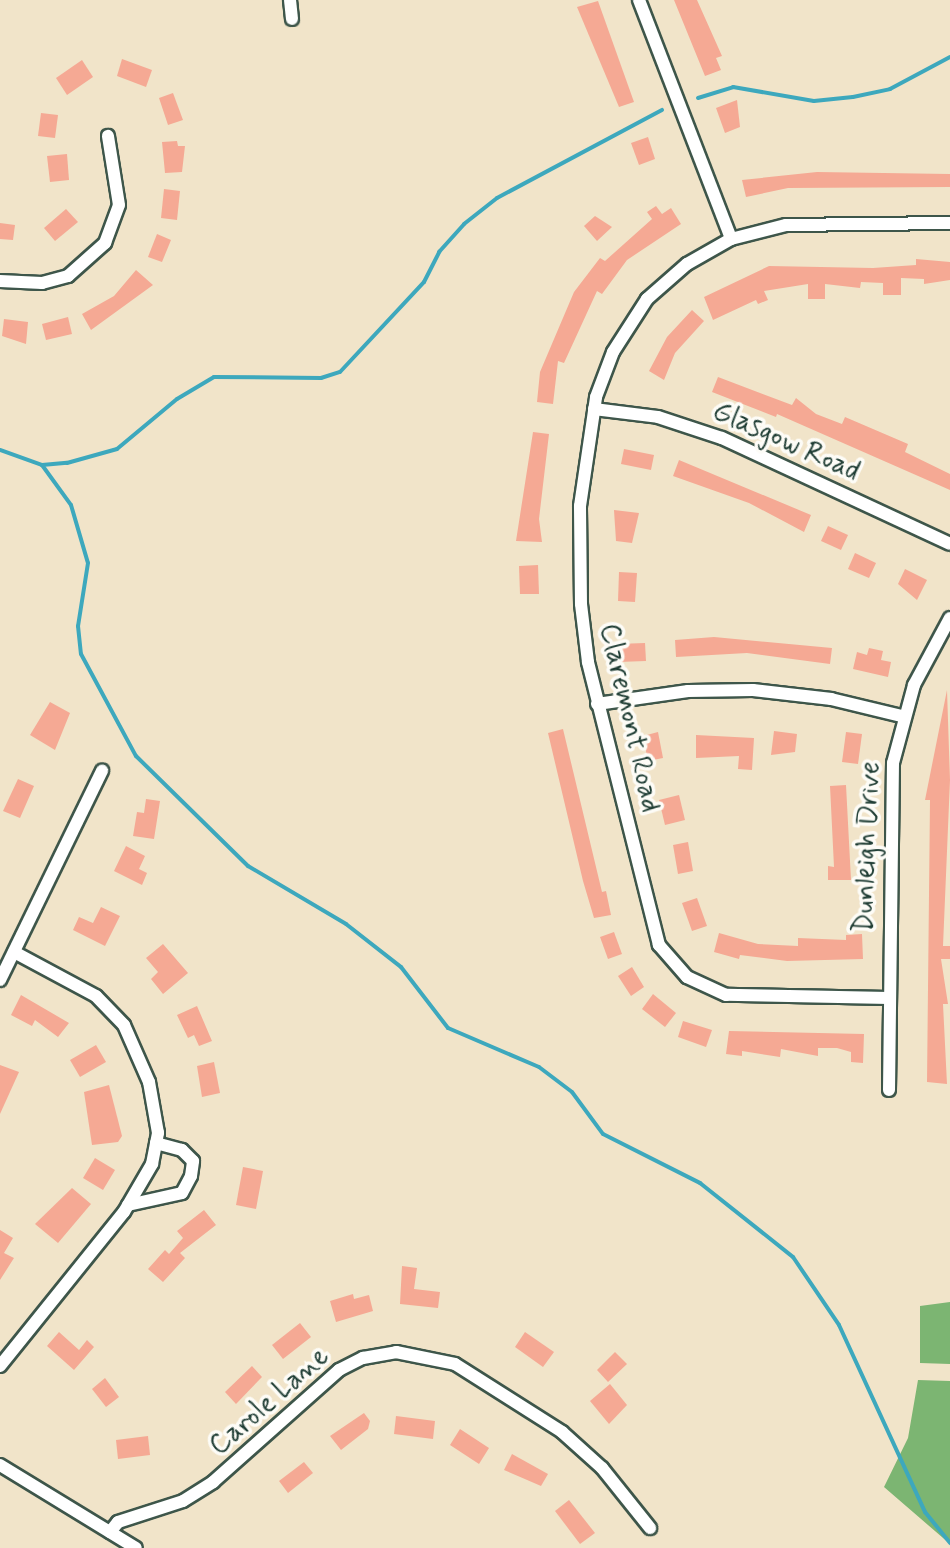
<!DOCTYPE html>
<html>
<head>
<meta charset="utf-8">
<style>
  body { margin:0 }
  #map { position:relative; width:950px; height:1548px; overflow:hidden; background:#f1e4c9; font-family:Mynerve,sans-serif }
  div>[style] { position:absolute }
  [style*='--x'] { left:calc(var(--x)*1px); top:calc(var(--y)*1px); width:calc(var(--w)*1px); rotate:calc(var(--a)*1deg) }
  .forest>* { inset:0; background:#7cb572 }
  .stream>* { height:4px; margin:-2px; padding:0 2px; transform-origin:2px; border-radius:2px; background:#3da8bd }
  .building>* { inset:0; background:#f5a994 }
  .roads { filter:drop-shadow(2px 0 #3e564a) drop-shadow(-2px 0 #3e564a) drop-shadow(0 2px #3e564a) drop-shadow(0 -2px #3e564a) }
  .minor>* { height:12px; margin:-6px; padding:0 6px; transform-origin:6px; border-radius:6px; background:#fff }
  span { translate:-50% -50%; white-space:nowrap; text-align:center; line-height:1.15; -webkit-text-stroke:7px #fdfcf7; paint-order:stroke }
  .street-label { font-size:28px; color:#1f3d34 }
</style>
</head>
<body>
<div id="map">
  <div class="forest">
    <i style="clip-path:polygon(950px 1302px,950px 1364px,920px 1363px,920px 1306px)"></i>
    <i style="clip-path:polygon(918px 1380px,950px 1381px,950px 1544px,884px 1487px,908px 1438px)"></i>
  </div>
  <div class="stream">
    <i style="--x:698;--y:98;--w:37;--a:-17"></i>
    <i style="--x:733;--y:87;--w:82;--a:9.8"></i>
    <i style="--x:814;--y:101;--w:39;--a:-6"></i>
    <i style="--x:853;--y:97;--w:38;--a:-12"></i>
    <i style="--x:890;--y:89;--w:68;--a:-28.1"></i>
    <i style="--x:0;--y:450;--w:45;--a:19.7"></i>
    <i style="--x:42;--y:465;--w:25;--a:-5"></i>
    <i style="--x:67;--y:463;--w:52;--a:-15.6"></i>
    <i style="--x:117;--y:449;--w:78;--a:-39.8"></i>
    <i style="--x:177;--y:399;--w:43;--a:-30.7"></i>
    <i style="--x:214;--y:377;--w:107;--a:0.5"></i>
    <i style="--x:321;--y:378;--w:20;--a:-18"></i>
    <i style="--x:340;--y:372;--w:123;--a:-47"></i>
    <i style="--x:424;--y:282;--w:34;--a:-63"></i>
    <i style="--x:439;--y:252;--w:38;--a:-48"></i>
    <i style="--x:464;--y:224;--w:42;--a:-38.2"></i>
    <i style="--x:497;--y:198;--w:187;--a:-28.1"></i>
    <i style="--x:42;--y:465;--w:49;--a:54.1"></i>
    <i style="--x:71;--y:505;--w:60;--a:73.7"></i>
    <i style="--x:88;--y:563;--w:64;--a:99"></i>
    <i style="--x:78;--y:626;--w:28;--a:84"></i>
    <i style="--x:81;--y:654;--w:116;--a:61.7"></i>
    <i style="--x:136;--y:756;--w:157;--a:44.5"></i>
    <i style="--x:248;--y:866;--w:114;--a:30.6"></i>
    <i style="--x:346;--y:924;--w:70;--a:38"></i>
    <i style="--x:401;--y:967;--w:77;--a:52.4"></i>
    <i style="--x:448;--y:1028;--w:99;--a:23.2"></i>
    <i style="--x:539;--y:1067;--w:41;--a:37.1"></i>
    <i style="--x:572;--y:1092;--w:52;--a:53.6"></i>
    <i style="--x:603;--y:1134;--w:109;--a:26.8"></i>
    <i style="--x:700;--y:1183;--w:119;--a:38.5"></i>
    <i style="--x:793;--y:1257;--w:82;--a:55.9"></i>
    <i style="--x:839;--y:1325;--w:206;--a:65.3"></i>
    <i style="--x:925;--y:1512;--w:40;--a:51"></i>
  </div>
  <div class="building">
    <i style="clip-path:polygon(674px 0,697px 0,722px 56px,716px 58px,721px 70px,705px 76px)"></i>
    <i style="clip-path:polygon(598px 1px,634px 102px,619px 107px,577px 7px)"></i>
    <i style="clip-path:polygon(122px 59px,152px 70px,146px 87px,117px 76px)"></i>
    <i style="clip-path:polygon(82px 60px,93px 77px,67px 95px,56px 78px)"></i>
    <i style="clip-path:polygon(173px 93px,183px 120px,168px 125px,159px 98px)"></i>
    <i style="clip-path:polygon(737px 100px,740px 127px,725px 133px,716px 108px)"></i>
    <i style="clip-path:polygon(41px 113px,58px 115px,55px 138px,38px 136px)"></i>
    <i style="clip-path:polygon(648px 137px,655px 159px,639px 165px,631px 143px)"></i>
    <i style="clip-path:polygon(177px 141px,178px 146px,185px 146px,182px 172px,165px 173px,162px 142px)"></i>
    <i style="clip-path:polygon(67px 154px,69px 180px,50px 182px,47px 156px)"></i>
    <i style="clip-path:polygon(817px 172px,950px 174px,950px 187px,788px 188px,746px 197px,742px 180px)"></i>
    <i style="clip-path:polygon(164px 189px,180px 191px,177px 220px,161px 218px)"></i>
    <i style="clip-path:polygon(656px 206px,662px 214px,671px 208px,681px 224px,627px 260px,602px 294px,597px 291px,564px 363px,558px 361px,553px 404px,537px 402px,540px 372px,574px 292px,600px 258px,605px 261px,652px 219px,647px 212px)"></i>
    <i style="clip-path:polygon(66px 209px,78px 222px,55px 241px,44px 228px)"></i>
    <i style="clip-path:polygon(595px 216px,612px 227px,597px 241px,584px 226px)"></i>
    <i style="clip-path:polygon(0 223px,15px 225px,13px 240px,0 239px)"></i>
    <i style="clip-path:polygon(157px 234px,171px 240px,162px 262px,148px 257px)"></i>
    <i style="clip-path:polygon(916px 259px,950px 262px,950px 280px,924px 284px,924px 279px,901px 278px,901px 295px,883px 295px,883px 283px,861px 282px,860px 288px,825px 284px,825px 299px,808px 299px,808px 284px,764px 291px,768px 300px,758px 304px,756px 300px,713px 320px,704px 297px,769px 266px,873px 268px,916px 265px)"></i>
    <i style="clip-path:polygon(136px 270px,153px 285px,91px 330px,82px 314px,114px 296px)"></i>
    <i style="clip-path:polygon(692px 310px,704px 321px,675px 353px,664px 380px,649px 371px,667px 337px)"></i>
    <i style="clip-path:polygon(68px 317px,72px 334px,46px 340px,42px 324px)"></i>
    <i style="clip-path:polygon(4px 319px,28px 322px,26px 344px,2px 336px)"></i>
    <i style="clip-path:polygon(718px 377px,792px 405px,796px 398px,816px 414px,842px 424px,845px 417px,908px 444px,905px 452px,950px 474px,950px 490px,777px 414px,776px 417px,712px 392px)"></i>
    <i style="clip-path:polygon(533px 432px,549px 434px,539px 519px,542px 542px,516px 541px)"></i>
    <i style="clip-path:polygon(624px 449px,654px 455px,651px 470px,621px 464px)"></i>
    <i style="clip-path:polygon(679px 460px,811px 515px,804px 532px,749px 503px,673px 476px)"></i>
    <i style="clip-path:polygon(614px 510px,639px 513px,632px 543px,616px 541px)"></i>
    <i style="clip-path:polygon(828px 526px,848px 535px,841px 550px,821px 541px)"></i>
    <i style="clip-path:polygon(855px 553px,876px 563px,869px 578px,848px 569px)"></i>
    <i style="clip-path:polygon(538px 565px,539px 594px,520px 594px,519px 566px)"></i>
    <i style="clip-path:polygon(905px 569px,927px 580px,917px 600px,898px 584px)"></i>
    <i style="clip-path:polygon(619px 572px,637px 573px,635px 602px,618px 601px)"></i>
    <i style="clip-path:polygon(714px 637px,832px 648px,830px 664px,747px 653px,676px 657px,675px 640px)"></i>
    <i style="clip-path:polygon(645px 643px,646px 661px,618px 662px,617px 644px)"></i>
    <i style="clip-path:polygon(869px 648px,883px 651px,881px 660px,891px 662px,888px 677px,853px 669px,857px 652px,867px 655px)"></i>
    <i style="clip-path:polygon(947px 690px,950px 780px,943px 946px,950px 946px,950px 959px,941px 959px,948px 1004px,943px 1004px,947px 1084px,927px 1082px,930px 800px,925px 800px)"></i>
    <i style="clip-path:polygon(50px 702px,70px 713px,55px 750px,30px 735px)"></i>
    <i style="clip-path:polygon(563px 729px,602px 892px,606px 891px,611px 915px,594px 918px,583px 881px,548px 733px)"></i>
    <i style="clip-path:polygon(774px 731px,797px 734px,795px 752px,771px 755px)"></i>
    <i style="clip-path:polygon(658px 732px,663px 758px,648px 761px,643px 736px)"></i>
    <i style="clip-path:polygon(846px 732px,862px 734px,858px 764px,842px 762px)"></i>
    <i style="clip-path:polygon(696px 735px,754px 738px,752px 770px,738px 769px,739px 756px,696px 758px)"></i>
    <i style="clip-path:polygon(18px 779px,34px 786px,20px 818px,3px 811px)"></i>
    <i style="clip-path:polygon(846px 785px,851px 880px,828px 880px,828px 866px,834px 867px,830px 786px)"></i>
    <i style="clip-path:polygon(679px 795px,685px 820px,665px 825px,659px 800px)"></i>
    <i style="clip-path:polygon(146px 799px,160px 801px,154px 839px,133px 836px,137px 812px,144px 813px)"></i>
    <i style="clip-path:polygon(688px 842px,693px 871px,678px 874px,673px 845px)"></i>
    <i style="clip-path:polygon(126px 846px,145px 856px,139px 869px,147px 873px,142px 885px,114px 871px)"></i>
    <i style="clip-path:polygon(697px 898px,707px 926px,692px 931px,682px 903px)"></i>
    <i style="clip-path:polygon(101px 907px,120px 916px,105px 946px,73px 930px,79px 917px,93px 923px)"></i>
    <i style="clip-path:polygon(614px 932px,622px 954px,608px 959px,600px 937px)"></i>
    <i style="clip-path:polygon(719px 933px,758px 944px,798px 946px,798px 938px,846px 940px,846px 935px,862px 934px,863px 959px,787px 961px,740px 955px,739px 959px,714px 952px)"></i>
    <i style="clip-path:polygon(163px 944px,188px 973px,163px 994px,151px 979px,158px 972px,146px 958px)"></i>
    <i style="clip-path:polygon(632px 967px,644px 987px,631px 996px,618px 976px)"></i>
    <i style="clip-path:polygon(653px 994px,676px 1013px,665px 1027px,642px 1009px)"></i>
    <i style="clip-path:polygon(21px 995px,69px 1023px,58px 1037px,35px 1020px,32px 1026px,11px 1015px)"></i>
    <i style="clip-path:polygon(197px 1006px,212px 1041px,199px 1046px,194px 1035px,188px 1038px,177px 1015px)"></i>
    <i style="clip-path:polygon(683px 1021px,712px 1030px,706px 1047px,678px 1037px)"></i>
    <i style="clip-path:polygon(729px 1031px,864px 1034px,863px 1063px,851px 1062px,851px 1052px,837px 1048px,818px 1048px,818px 1056px,781px 1049px,780px 1057px,742px 1051px,742px 1056px,726px 1054px)"></i>
    <i style="clip-path:polygon(96px 1045px,106px 1062px,80px 1077px,70px 1060px)"></i>
    <i style="clip-path:polygon(214px 1062px,220px 1093px,202px 1097px,197px 1066px)"></i>
    <i style="clip-path:polygon(0 1065px,19px 1072px,0 1114px)"></i>
    <i style="clip-path:polygon(109px 1085px,122px 1136px,118px 1142px,92px 1145px,84px 1092px)"></i>
    <i style="clip-path:polygon(95px 1158px,115px 1170px,103px 1190px,83px 1178px)"></i>
    <i style="clip-path:polygon(243px 1167px,263px 1171px,256px 1209px,236px 1205px)"></i>
    <i style="clip-path:polygon(72px 1188px,91px 1204px,58px 1243px,35px 1224px)"></i>
    <i style="clip-path:polygon(204px 1210px,216px 1225px,180px 1253px,185px 1258px,163px 1282px,148px 1269px,165px 1250px,169px 1254px,183px 1238px,177px 1231px)"></i>
    <i style="clip-path:polygon(0 1230px,13px 1238px,4px 1253px,14px 1258px,0 1280px)"></i>
    <i style="clip-path:polygon(402px 1266px,417px 1268px,414px 1289px,440px 1292px,438px 1308px,400px 1304px)"></i>
    <i style="clip-path:polygon(353px 1294px,354px 1299px,369px 1295px,373px 1311px,336px 1322px,330px 1301px)"></i>
    <i style="clip-path:polygon(300px 1323px,311px 1337px,283px 1359px,272px 1345px)"></i>
    <i style="clip-path:polygon(59px 1332px,79px 1350px,87px 1340px,94px 1347px,74px 1370px,47px 1346px)"></i>
    <i style="clip-path:polygon(525px 1332px,554px 1352px,543px 1367px,515px 1347px)"></i>
    <i style="clip-path:polygon(615px 1352px,627px 1364px,608px 1382px,597px 1370px)"></i>
    <i style="clip-path:polygon(252px 1366px,262px 1377px,236px 1404px,225px 1392px)"></i>
    <i style="clip-path:polygon(105px 1378px,119px 1397px,106px 1407px,92px 1389px)"></i>
    <i style="clip-path:polygon(610px 1384px,627px 1405px,609px 1424px,590px 1401px)"></i>
    <i style="clip-path:polygon(364px 1413px,370px 1421px,368px 1429px,341px 1450px,330px 1436px)"></i>
    <i style="clip-path:polygon(396px 1416px,435px 1421px,433px 1439px,394px 1434px)"></i>
    <i style="clip-path:polygon(460px 1429px,489px 1448px,479px 1464px,450px 1445px)"></i>
    <i style="clip-path:polygon(148px 1436px,150px 1455px,118px 1459px,116px 1440px)"></i>
    <i style="clip-path:polygon(512px 1454px,548px 1474px,541px 1486px,504px 1470px)"></i>
    <i style="clip-path:polygon(304px 1462px,313px 1473px,288px 1493px,279px 1481px)"></i>
    <i style="clip-path:polygon(569px 1500px,595px 1533px,580px 1544px,555px 1511px)"></i>
  </div>
  <div class="roads">
    <div class="minor">
      <i style="--x:290;--y:0;--w:19;--a:84"></i>
      <i style="--x:639;--y:0;--w:256;--a:68.9"></i>
      <i style="--x:0;--y:281;--w:42;--a:2.7"></i>
      <i style="--x:42;--y:283;--w:27;--a:-15"></i>
      <i style="--x:68;--y:276;--w:50;--a:-41.7"></i>
      <i style="--x:105;--y:243;--w:40;--a:-69.8"></i>
      <i style="--x:119;--y:205;--w:70;--a:-99.1"></i>
      <i style="--x:594;--y:409;--w:64;--a:7.1"></i>
      <i style="--x:658;--y:417;--w:67;--a:18.2"></i>
      <i style="--x:722;--y:438;--w:251;--a:24.9"></i>
      <i style="--x:597;--y:704;--w:92;--a:-8.1"></i>
      <i style="--x:688;--y:691;--w:65;--a:-0.9"></i>
      <i style="--x:753;--y:690;--w:79;--a:6.6"></i>
      <i style="--x:831;--y:699;--w:73;--a:13.5"></i>
      <i style="--x:0;--y:980;--w:233;--a:-64"></i>
      <i style="--x:889;--y:998;--w:163;--a:-178.9"></i>
      <i style="--x:726;--y:995;--w:43;--a:-155.2"></i>
      <i style="--x:687;--y:977;--w:43;--a:-131.2"></i>
      <i style="--x:659;--y:945;--w:292;--a:-104.1"></i>
      <i style="--x:588;--y:662;--w:58;--a:-96.9"></i>
      <i style="--x:581;--y:604;--w:98;--a:-90.6"></i>
      <i style="--x:580;--y:506;--w:110;--a:-81.6"></i>
      <i style="--x:596;--y:397;--w:48;--a:-69.3"></i>
      <i style="--x:613;--y:352;--w:63;--a:-57.3"></i>
      <i style="--x:647;--y:299;--w:53;--a:-41.2"></i>
      <i style="--x:687;--y:264;--w:51;--a:-29.6"></i>
      <i style="--x:731;--y:239;--w:57;--a:-14.3"></i>
      <i style="--x:786;--y:225;--w:164;--a:-0.7"></i>
      <i style="--x:889;--y:1090;--w:327;--a:-89.3"></i>
      <i style="--x:893;--y:763;--w:81;--a:-74.9"></i>
      <i style="--x:914;--y:685;--w:76;--a:-61.8"></i>
      <i style="--x:128;--y:1205;--w:55;--a:-12.5"></i>
      <i style="--x:182;--y:1193;--w:19;--a:-62"></i>
      <i style="--x:191;--y:1176;--w:15;--a:-82"></i>
      <i style="--x:193;--y:1161;--w:16;--a:-135"></i>
      <i style="--x:182;--y:1150;--w:27;--a:-165"></i>
      <i style="--x:0;--y:1366;--w:198;--a:-51.2"></i>
      <i style="--x:124;--y:1212;--w:56;--a:-59.7"></i>
      <i style="--x:152;--y:1164;--w:32;--a:-79"></i>
      <i style="--x:158;--y:1133;--w:52;--a:-100"></i>
      <i style="--x:149;--y:1082;--w:62;--a:-113.7"></i>
      <i style="--x:124;--y:1025;--w:40;--a:-134"></i>
      <i style="--x:96;--y:996;--w:93;--a:-151.8"></i>
      <i style="--x:0;--y:1465;--w:159;--a:31.4"></i>
      <i style="--x:110;--y:1532;--w:13;--a:-51"></i>
      <i style="--x:118;--y:1522;--w:68;--a:-17.9"></i>
      <i style="--x:183;--y:1501;--w:36;--a:-32"></i>
      <i style="--x:213;--y:1482;--w:169;--a:-41.6"></i>
      <i style="--x:339;--y:1370;--w:27;--a:-27"></i>
      <i style="--x:363;--y:1358;--w:34;--a:-10"></i>
      <i style="--x:396;--y:1352;--w:60;--a:11.5"></i>
      <i style="--x:455;--y:1364;--w:127;--a:32.4"></i>
      <i style="--x:562;--y:1432;--w:54;--a:42"></i>
      <i style="--x:602;--y:1468;--w:77;--a:51.3"></i>
    </div>
  </div>
  <div class="street-label">
    <span style="left:786px;top:442px;rotate:24deg">Glasgow Road</span>
    <span style="left:629px;top:718px;rotate:77deg">Claremont Road</span>
    <span style="left:868px;top:847px;rotate:-88deg">Dunleigh Drive</span>
    <span style="left:270px;top:1402px;rotate:-41deg">Carole Lane</span>
  </div>
</div>
</body>
</html>
